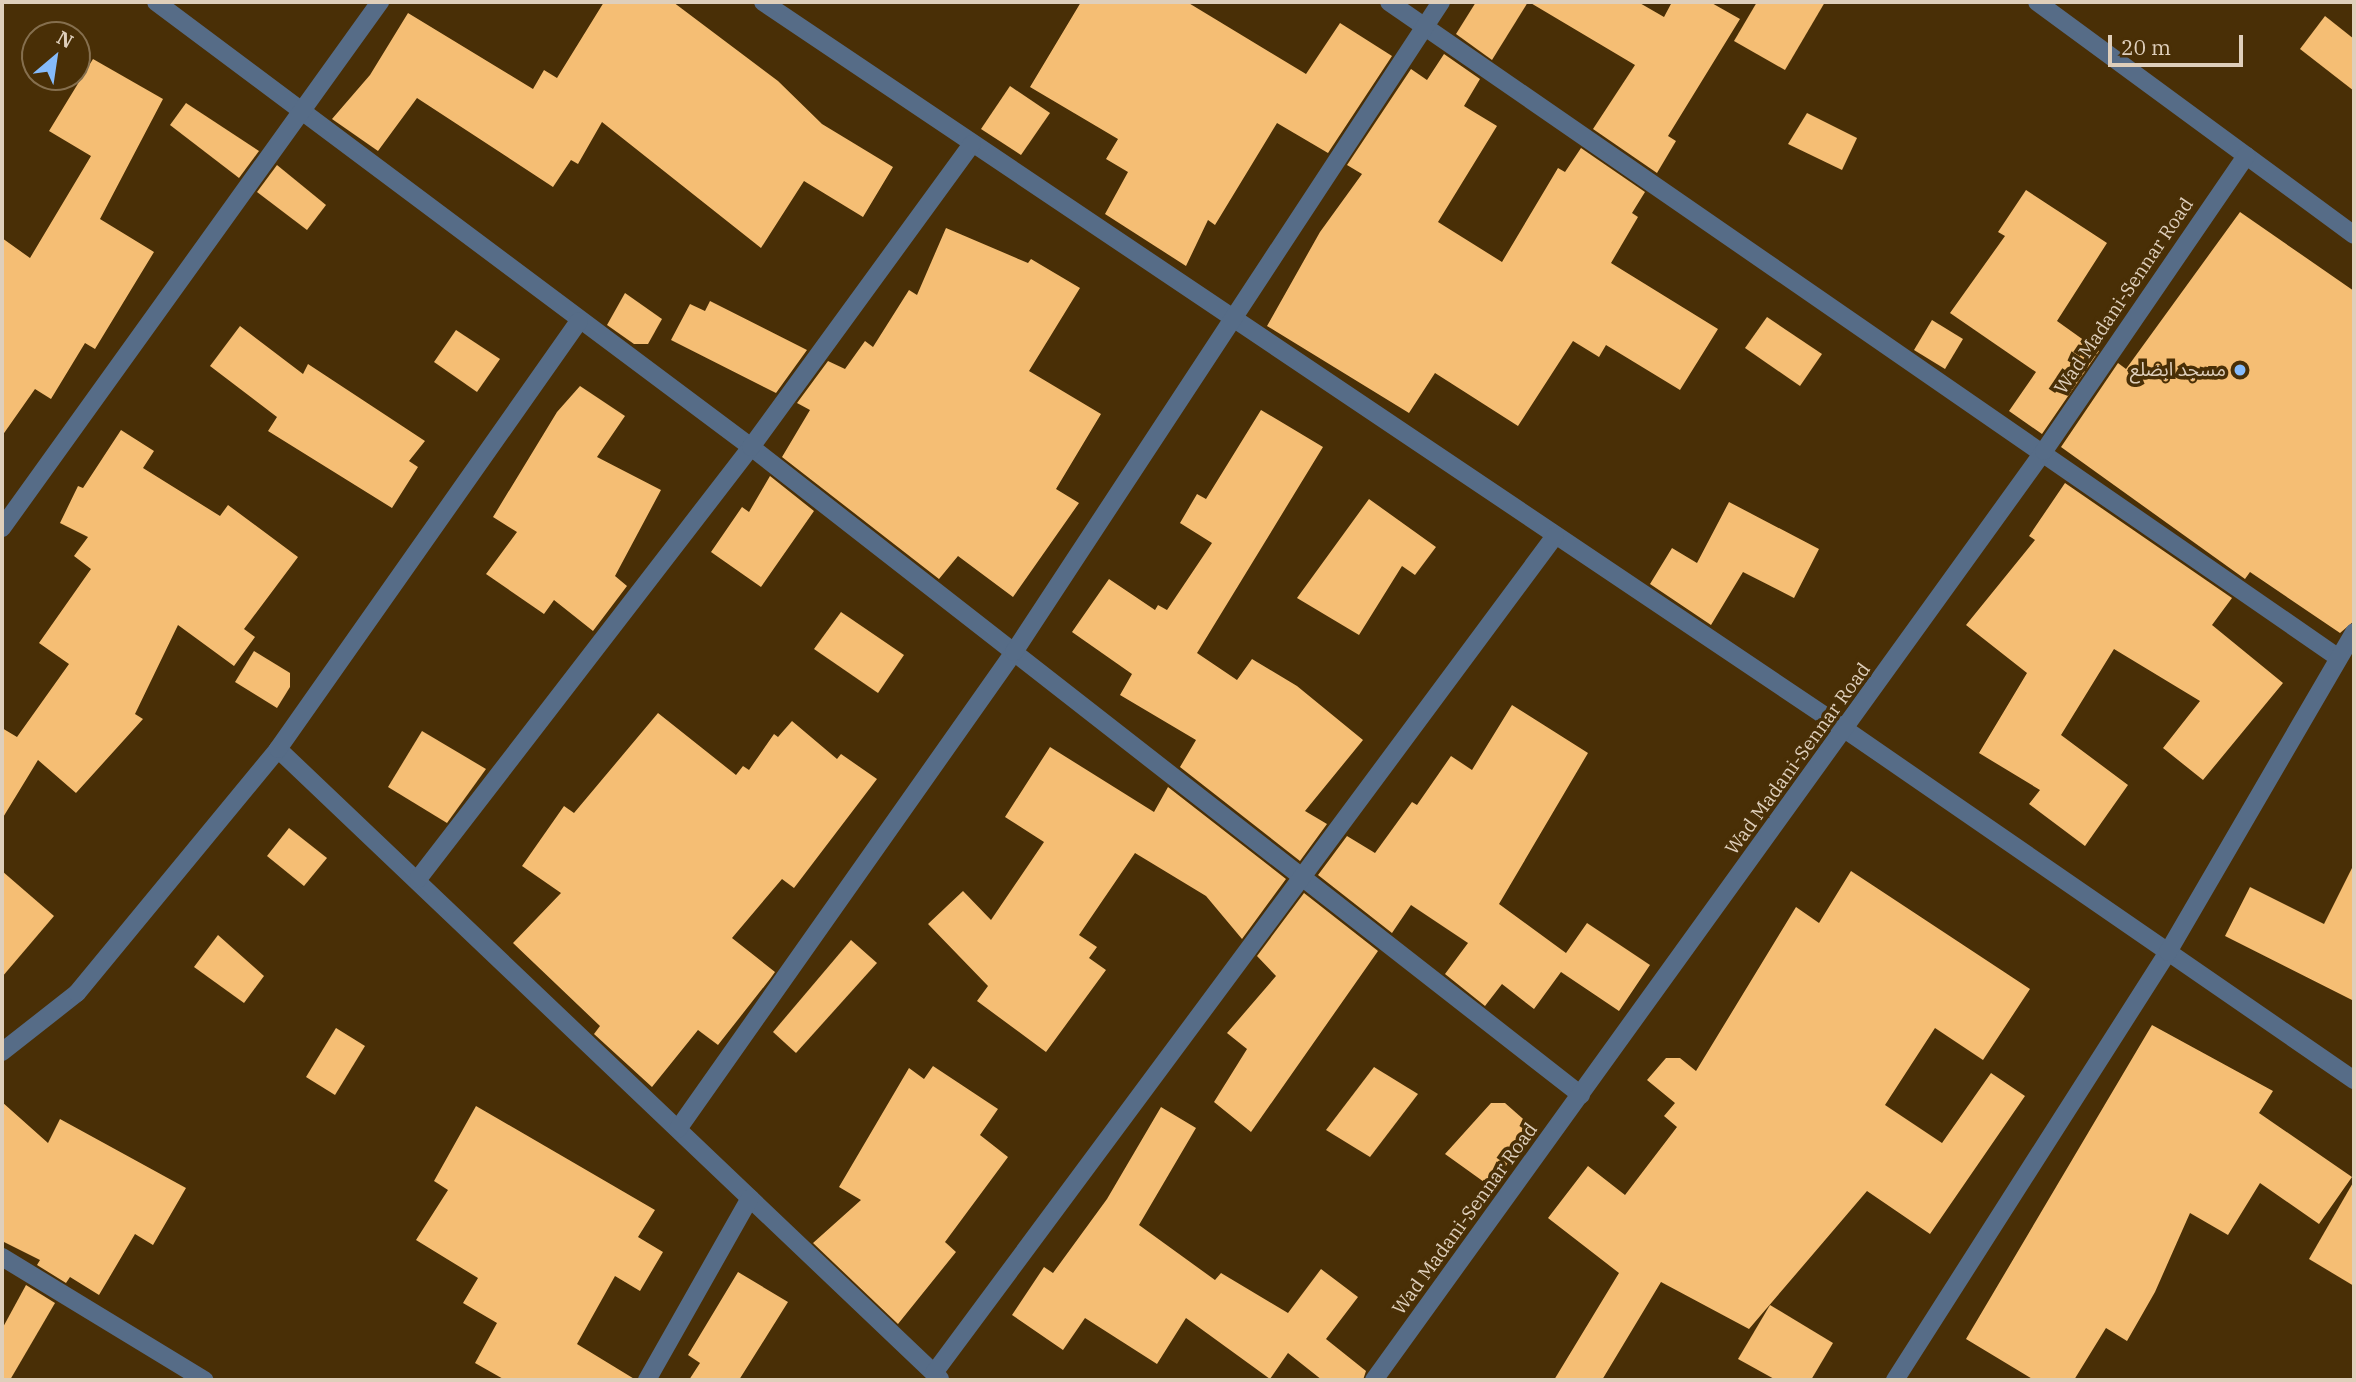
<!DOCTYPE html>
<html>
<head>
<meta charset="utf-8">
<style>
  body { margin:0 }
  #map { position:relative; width:2356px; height:1382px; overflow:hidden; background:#492f06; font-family:"IBM Plex Serif","Noto Sans Arabic",serif }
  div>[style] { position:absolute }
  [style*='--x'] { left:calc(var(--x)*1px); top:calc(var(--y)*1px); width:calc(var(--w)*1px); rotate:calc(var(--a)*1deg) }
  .building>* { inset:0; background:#f5be74 }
  .minor>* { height:18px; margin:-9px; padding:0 9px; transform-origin:9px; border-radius:9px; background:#566c87 }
  .dots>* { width:19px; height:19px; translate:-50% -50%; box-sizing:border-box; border:4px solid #492f06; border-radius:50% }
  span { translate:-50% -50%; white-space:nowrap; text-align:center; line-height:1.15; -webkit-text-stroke:7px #492f06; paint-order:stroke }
  .street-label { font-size:19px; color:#dfcfbb }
  .poi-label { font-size:19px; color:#dfcfbb }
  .right { translate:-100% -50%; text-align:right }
  .frame { position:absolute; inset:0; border:4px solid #dfcfbb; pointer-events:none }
  .north { position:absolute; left:21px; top:21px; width:70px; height:70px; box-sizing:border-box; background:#492f06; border:2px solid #856f4e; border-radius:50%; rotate:29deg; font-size:19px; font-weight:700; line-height:28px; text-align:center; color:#dfcfbb }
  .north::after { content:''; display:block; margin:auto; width:24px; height:32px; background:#85bbfb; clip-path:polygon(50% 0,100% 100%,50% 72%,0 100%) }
  .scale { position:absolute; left:2108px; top:35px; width:135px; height:32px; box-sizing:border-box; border:4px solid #dfcfbb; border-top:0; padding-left:9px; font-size:21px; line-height:24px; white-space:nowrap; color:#dfcfbb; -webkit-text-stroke:5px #492f06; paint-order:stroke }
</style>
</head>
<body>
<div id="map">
  <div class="building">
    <i style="clip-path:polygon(604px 2px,673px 2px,778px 81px,822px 124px,893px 167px,863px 217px,804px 181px,761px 248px,602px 122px,578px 164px,571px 160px,553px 187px,417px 98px,378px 151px,332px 119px,370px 75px,408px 13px,533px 89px,544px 70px,557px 78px)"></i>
    <i style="clip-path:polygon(1081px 2px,1187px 2px,1306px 74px,1340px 23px,1392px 56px,1328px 153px,1277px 123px,1215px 225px,1208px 220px,1186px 266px,1105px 214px,1128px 172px,1106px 159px,1118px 139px,1030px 87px)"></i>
    <i style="clip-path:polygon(1476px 2px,1528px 2px,1492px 60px,1456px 34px)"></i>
    <i style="clip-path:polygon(1529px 2px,1638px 2px,1664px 17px,1672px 2px,1710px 2px,1740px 19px,1668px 136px,1676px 141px,1657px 173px,1593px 129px,1635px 65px)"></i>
    <i style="clip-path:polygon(1757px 2px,1825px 2px,1785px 70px,1734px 41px)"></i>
    <i style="clip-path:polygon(2325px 16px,2354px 39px,2354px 91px,2300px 49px)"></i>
    <i style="clip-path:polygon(1444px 54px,1480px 79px,1464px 106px,1497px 126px,1438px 222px,1502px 262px,1558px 168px,1565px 172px,1581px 148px,1645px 192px,1632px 213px,1638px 217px,1611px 263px,1718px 329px,1680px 390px,1606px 345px,1599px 357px,1573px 341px,1518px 426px,1435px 373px,1409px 413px,1267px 326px,1320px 232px,1362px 174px,1347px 165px,1411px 69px,1427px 80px)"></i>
    <i style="clip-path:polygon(93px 59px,163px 99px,100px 219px,154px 252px,95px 349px,85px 343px,51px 399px,35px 389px,2px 436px,2px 238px,30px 258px,91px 156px,49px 131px)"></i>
    <i style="clip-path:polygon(1010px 86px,1050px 113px,1021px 155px,981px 129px)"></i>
    <i style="clip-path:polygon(186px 103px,259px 151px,239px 178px,170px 125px)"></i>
    <i style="clip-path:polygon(1807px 113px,1857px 138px,1842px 170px,1788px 144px)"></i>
    <i style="clip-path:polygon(277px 165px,326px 205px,307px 230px,257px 192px)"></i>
    <i style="clip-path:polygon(2026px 190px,2107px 243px,2057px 321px,2099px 351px,2042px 434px,2009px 411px,2036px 372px,1950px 313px,2005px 236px,1998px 232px)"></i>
    <i style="clip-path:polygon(2240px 212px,2354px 291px,2354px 621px,2340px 633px,2250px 572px,2245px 579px,2061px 447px,2118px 363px,2126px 369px)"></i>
    <i style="clip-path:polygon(946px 228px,1028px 263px,1031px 259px,1080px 288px,1029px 371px,1101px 414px,1056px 489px,1079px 503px,1013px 597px,958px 556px,939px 579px,782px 457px,810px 410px,797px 403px,828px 361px,845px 369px,865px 341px,873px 347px,909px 290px,917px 295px)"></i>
    <i style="clip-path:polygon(625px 293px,662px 319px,648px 344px,634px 344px,607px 325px)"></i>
    <i style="clip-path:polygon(710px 301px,807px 350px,776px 393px,671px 340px,690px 304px,705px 311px)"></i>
    <i style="clip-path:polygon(1767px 317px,1822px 354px,1800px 386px,1745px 348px)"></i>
    <i style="clip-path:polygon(1932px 320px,1963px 339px,1945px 369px,1914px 350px)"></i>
    <i style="clip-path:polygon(240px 326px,303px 374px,308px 364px,425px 441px,409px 461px,418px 467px,392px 508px,268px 431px,277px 417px,210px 366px)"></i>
    <i style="clip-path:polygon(456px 330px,500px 359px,477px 392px,434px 362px)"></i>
    <i style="clip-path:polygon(580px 386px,625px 416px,597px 457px,661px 490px,615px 576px,627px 586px,593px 631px,554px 600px,544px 614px,486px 574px,517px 532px,493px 517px,557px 412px)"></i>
    <i style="clip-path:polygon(1261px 410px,1323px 447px,1197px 653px,1237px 680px,1252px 659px,1297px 686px,1363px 740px,1305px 811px,1327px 824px,1300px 861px,1180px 767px,1196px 740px,1120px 695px,1132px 674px,1072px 632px,1109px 579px,1155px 610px,1158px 605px,1167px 610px,1212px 543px,1180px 523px,1197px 494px,1206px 499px)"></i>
    <i style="clip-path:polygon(121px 430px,154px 451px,143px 468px,220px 516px,228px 505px,298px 557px,244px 629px,255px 637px,234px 666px,178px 625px,135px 714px,143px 719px,76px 793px,38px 760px,2px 819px,2px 728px,17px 737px,69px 664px,39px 643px,91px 569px,74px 556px,88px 537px,60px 523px,78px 486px,83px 488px)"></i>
    <i style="clip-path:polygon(770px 476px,814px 511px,761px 587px,711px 552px,742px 507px,749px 512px)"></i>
    <i style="clip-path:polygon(2065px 483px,2232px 598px,2212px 625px,2283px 683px,2203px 780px,2163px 748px,2200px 701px,2114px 649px,2061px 735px,2128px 785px,2085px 846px,2029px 804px,2040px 790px,1979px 753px,2027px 673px,1966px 625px,2035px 540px,2029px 536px)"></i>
    <i style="clip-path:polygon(1369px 499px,1436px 547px,1415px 575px,1402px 566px,1359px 635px,1297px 598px)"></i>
    <i style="clip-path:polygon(1729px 502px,1819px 549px,1794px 598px,1743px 572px,1711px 625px,1650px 584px,1672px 548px,1697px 563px)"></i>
    <i style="clip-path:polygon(841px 612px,904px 655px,878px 693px,814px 649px)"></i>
    <i style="clip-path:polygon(254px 651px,290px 673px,290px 687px,277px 708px,235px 682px)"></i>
    <i style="clip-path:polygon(1512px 705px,1588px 753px,1499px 904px,1566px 953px,1587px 923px,1650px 965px,1619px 1011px,1561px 972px,1534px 1009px,1502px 984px,1485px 1006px,1445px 974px,1468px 943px,1411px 905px,1392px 933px,1318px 875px,1347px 836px,1375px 853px,1412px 802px,1417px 805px,1451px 756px,1472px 770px)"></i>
    <i style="clip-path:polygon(658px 713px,736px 775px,743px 766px,749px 770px,774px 734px,778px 737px,792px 721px,837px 759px,841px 754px,877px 779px,794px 888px,782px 879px,732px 938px,775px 972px,770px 979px,718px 1045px,698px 1030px,652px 1087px,594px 1034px,600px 1026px,513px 943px,561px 893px,522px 866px,564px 806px,574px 813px)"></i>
    <i style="clip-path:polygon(422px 731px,486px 769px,447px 823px,388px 787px)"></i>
    <i style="clip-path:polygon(1050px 747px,1154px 812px,1168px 787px,1286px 879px,1242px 939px,1206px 896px,1135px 853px,1079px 935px,1097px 947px,1089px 958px,1106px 970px,1046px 1052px,977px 1001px,988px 986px,928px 924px,963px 891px,991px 920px,1044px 842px,1005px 817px)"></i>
    <i style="clip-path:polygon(289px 828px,327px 858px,304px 886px,267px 856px)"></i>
    <i style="clip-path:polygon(2354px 864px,2354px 1001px,2225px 936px,2250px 887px,2324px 924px)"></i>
    <i style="clip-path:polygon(2px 871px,54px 916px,2px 977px)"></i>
    <i style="clip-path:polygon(1851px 871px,2030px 989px,1983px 1060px,1935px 1028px,1885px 1105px,1942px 1143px,1991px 1073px,2025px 1096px,1930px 1234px,1867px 1191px,1749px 1329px,1661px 1282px,1602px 1380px,1554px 1380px,1619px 1273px,1548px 1218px,1588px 1166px,1625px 1195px,1677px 1127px,1664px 1116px,1675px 1103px,1647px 1080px,1666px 1058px,1680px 1058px,1696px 1071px,1796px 907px,1819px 923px)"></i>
    <i style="clip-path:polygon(1304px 893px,1378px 951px,1251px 1132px,1214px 1102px,1247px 1049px,1227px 1033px,1276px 976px,1257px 956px)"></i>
    <i style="clip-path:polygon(218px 935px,264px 976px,244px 1003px,194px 967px)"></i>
    <i style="clip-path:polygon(851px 940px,877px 963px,796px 1053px,773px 1032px)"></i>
    <i style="clip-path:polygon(2152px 1025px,2273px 1091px,2259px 1113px,2352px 1177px,2319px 1224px,2260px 1183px,2228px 1235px,2190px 1213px,2155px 1292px,2127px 1341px,2106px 1328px,2074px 1380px,2034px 1380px,1966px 1339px)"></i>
    <i style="clip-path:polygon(336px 1028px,365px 1046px,335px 1095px,306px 1077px)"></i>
    <i style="clip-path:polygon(933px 1066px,998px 1109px,980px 1135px,1008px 1157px,945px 1242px,956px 1252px,898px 1324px,813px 1243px,861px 1200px,839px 1187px,909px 1068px,924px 1079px)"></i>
    <i style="clip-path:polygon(1374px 1067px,1418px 1094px,1370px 1157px,1326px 1130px)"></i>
    <i style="clip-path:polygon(2px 1102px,48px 1143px,60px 1119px,186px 1188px,153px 1245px,135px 1234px,99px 1295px,70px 1277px,66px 1283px,37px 1265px,40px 1260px,2px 1241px)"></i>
    <i style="clip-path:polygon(1491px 1103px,1505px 1103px,1530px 1125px,1508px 1150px,1508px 1163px,1491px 1187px,1445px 1154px)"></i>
    <i style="clip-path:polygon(476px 1106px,655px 1210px,638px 1237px,663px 1252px,640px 1291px,615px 1276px,577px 1344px,636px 1380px,505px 1380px,475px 1363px,497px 1323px,463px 1303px,478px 1278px,416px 1240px,448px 1190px,434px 1181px)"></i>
    <i style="clip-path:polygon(1161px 1107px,1196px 1128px,1139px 1225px,1215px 1280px,1221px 1273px,1288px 1313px,1321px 1269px,1358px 1297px,1326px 1339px,1366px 1371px,1363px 1380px,1322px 1380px,1288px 1353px,1270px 1379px,1186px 1318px,1157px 1364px,1085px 1318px,1063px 1350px,1012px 1315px,1044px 1267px,1053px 1273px,1107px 1199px)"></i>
    <i style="clip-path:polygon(2354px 1181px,2354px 1286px,2309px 1259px)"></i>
    <i style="clip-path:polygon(738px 1272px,788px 1302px,739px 1380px,689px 1380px,700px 1363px,688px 1355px)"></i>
    <i style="clip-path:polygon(26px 1285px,55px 1303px,10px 1380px,3px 1380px,2px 1329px)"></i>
    <i style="clip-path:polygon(1770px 1305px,1833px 1343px,1811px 1380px,1776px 1380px,1738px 1359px)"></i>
  </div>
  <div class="minor">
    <i style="--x:156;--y:2;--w:743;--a:36.79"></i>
    <i style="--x:751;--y:447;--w:1053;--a:37.98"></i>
    <i style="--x:763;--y:2;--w:1305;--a:33.91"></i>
    <i style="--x:1846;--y:730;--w:617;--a:34.57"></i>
    <i style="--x:1389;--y:2;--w:1154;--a:34.63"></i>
    <i style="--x:2037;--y:2;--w:393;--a:36.3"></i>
    <i style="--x:2;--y:528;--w:648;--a:-54.3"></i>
    <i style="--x:278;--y:749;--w:914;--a:43.58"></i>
    <i style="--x:418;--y:879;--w:545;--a:-52.37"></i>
    <i style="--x:751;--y:447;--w:375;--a:-53.9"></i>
    <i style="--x:2;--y:1052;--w:95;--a:-38.2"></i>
    <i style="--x:77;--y:993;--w:316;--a:-50.5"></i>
    <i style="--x:278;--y:749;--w:523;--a:-54.88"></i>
    <i style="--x:678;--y:1129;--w:583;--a:-54.84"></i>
    <i style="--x:1014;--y:652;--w:778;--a:-56.7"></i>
    <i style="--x:2;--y:1257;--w:237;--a:31.3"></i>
    <i style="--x:934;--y:1373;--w:1042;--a:-53.43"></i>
    <i style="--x:647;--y:1380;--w:209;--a:-60.5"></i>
    <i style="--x:1374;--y:1380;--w:1145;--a:-54.2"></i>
    <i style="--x:2044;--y:451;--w:358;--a:-55.6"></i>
    <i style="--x:1895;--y:1380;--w:508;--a:-57.47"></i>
    <i style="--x:2168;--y:952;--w:370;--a:-59.8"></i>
  </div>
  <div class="dots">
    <i style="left:2240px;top:370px;background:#85bbfb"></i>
  </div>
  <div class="street-label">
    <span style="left:2124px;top:296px;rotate:-56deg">Wad Madani-Sennar Road</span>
    <span style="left:1798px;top:759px;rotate:-54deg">Wad Madani-Sennar Road</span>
    <span style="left:1465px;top:1219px;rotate:-54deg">Wad Madani-Sennar Road</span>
  </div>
  <div class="poi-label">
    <span class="right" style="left:2226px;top:370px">مسجد ابضلع</span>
  </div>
  <div class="frame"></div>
  <div class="north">N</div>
  <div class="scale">20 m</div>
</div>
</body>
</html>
